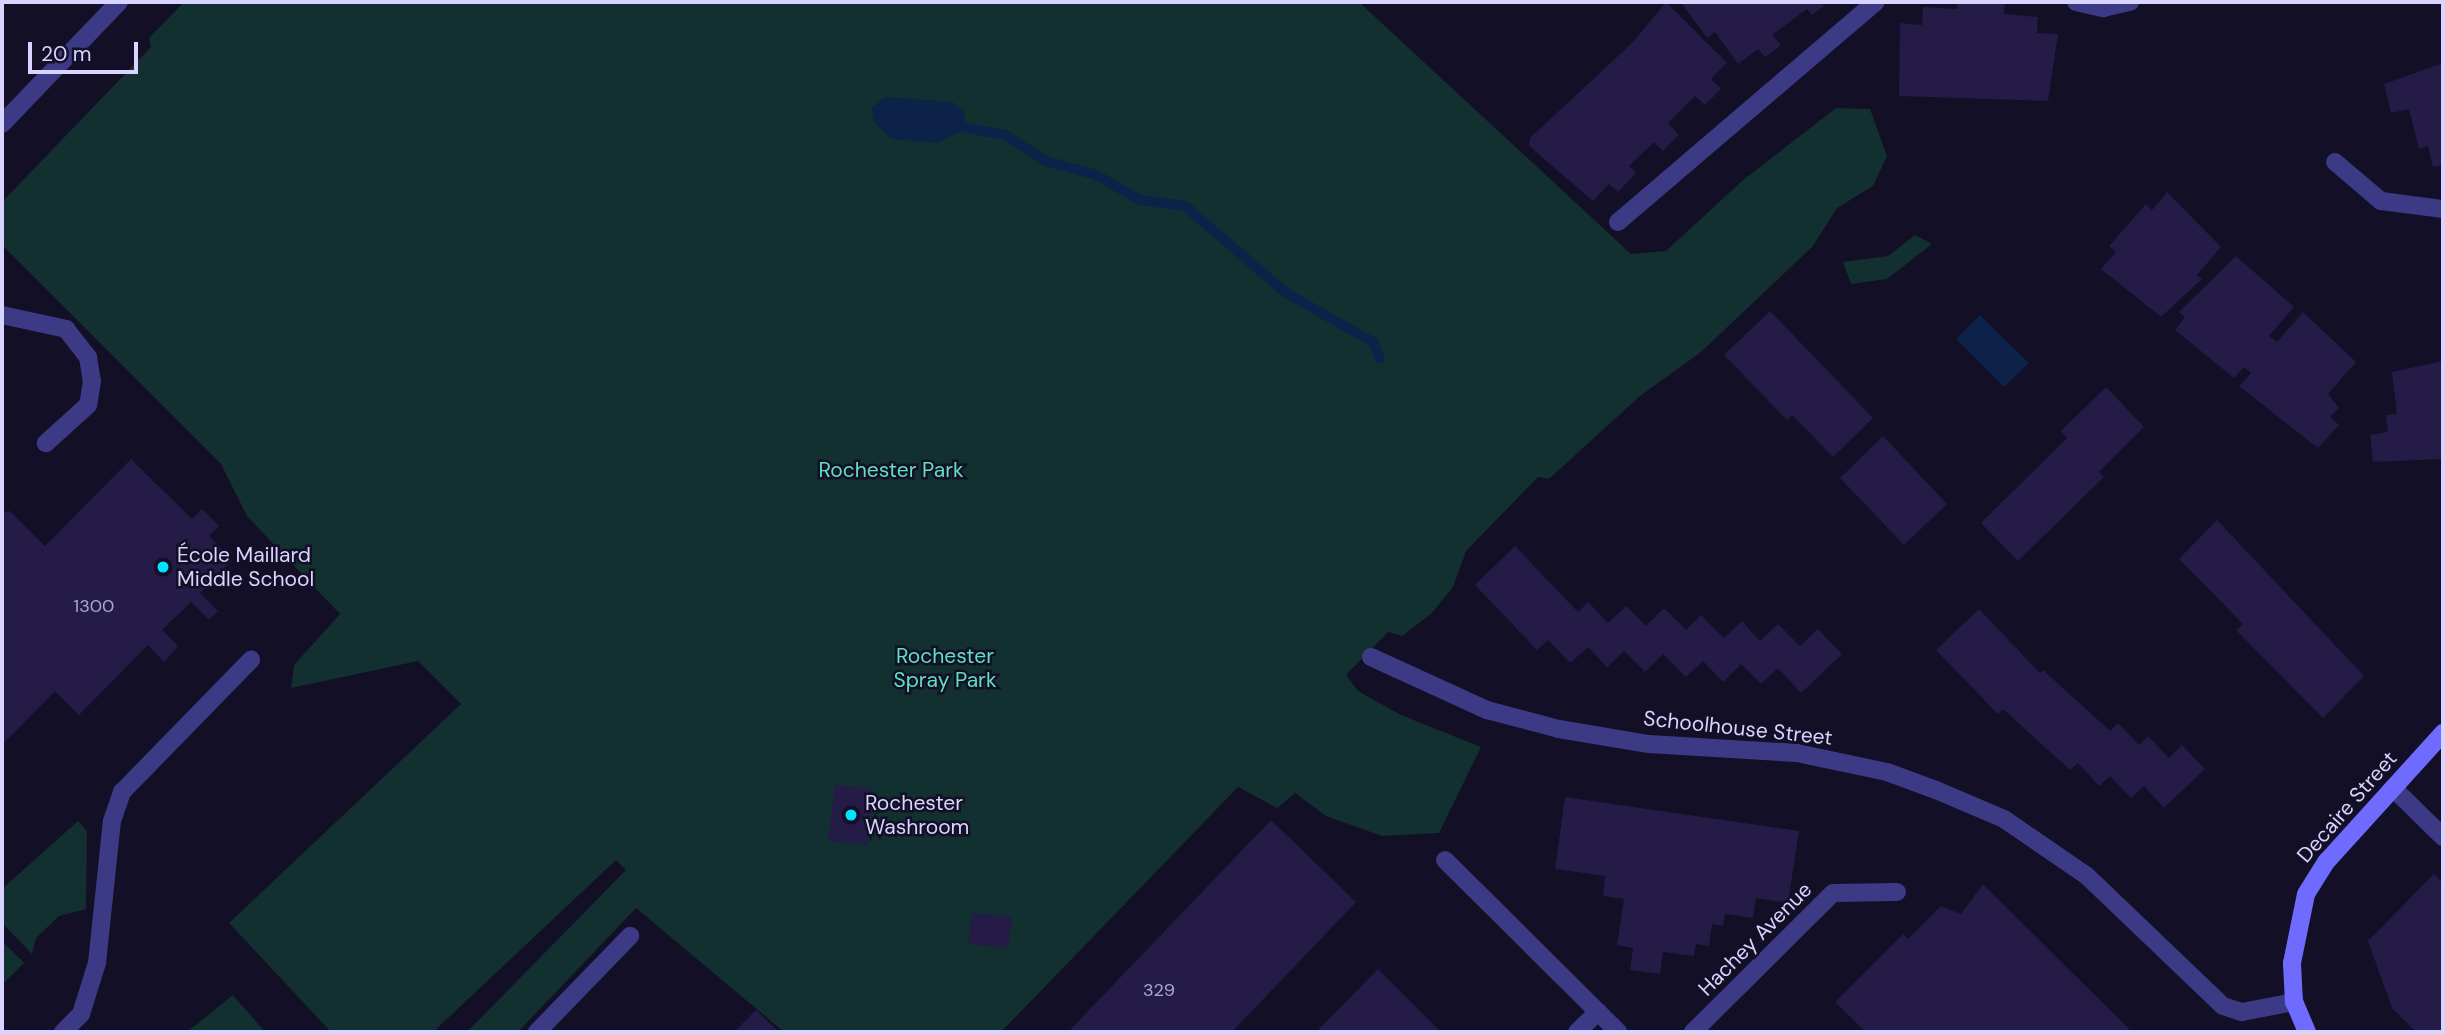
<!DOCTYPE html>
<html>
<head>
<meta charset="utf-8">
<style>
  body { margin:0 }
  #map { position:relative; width:2445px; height:1034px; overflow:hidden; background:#130f26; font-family:"DM Sans",sans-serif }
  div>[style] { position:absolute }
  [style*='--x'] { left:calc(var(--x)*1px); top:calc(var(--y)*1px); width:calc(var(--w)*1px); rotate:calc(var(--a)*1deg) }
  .green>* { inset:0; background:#12302f }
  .water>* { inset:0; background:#0c2248 }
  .stream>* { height:10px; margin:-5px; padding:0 5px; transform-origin:5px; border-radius:5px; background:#0c2248 }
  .building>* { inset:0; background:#241b47 }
  .lane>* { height:18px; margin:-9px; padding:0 9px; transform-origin:9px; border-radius:9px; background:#3d3a85 }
  .street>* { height:18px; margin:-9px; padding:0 9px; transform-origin:9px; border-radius:9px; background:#3d3a85 }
  .secondary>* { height:18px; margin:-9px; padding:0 9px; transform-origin:9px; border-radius:9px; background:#6f6bff }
  .dots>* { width:19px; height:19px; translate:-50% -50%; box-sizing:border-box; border:4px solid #130f26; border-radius:50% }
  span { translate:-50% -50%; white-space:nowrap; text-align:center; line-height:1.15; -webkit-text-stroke:5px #130f26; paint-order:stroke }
  .number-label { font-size:18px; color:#aca6d1 }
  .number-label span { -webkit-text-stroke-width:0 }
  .park-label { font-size:21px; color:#5fe0c0 }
  .poi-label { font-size:21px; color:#d9d4ff }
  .left { translate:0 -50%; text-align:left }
  .street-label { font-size:21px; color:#d9d4ff }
  .frame { position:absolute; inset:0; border:4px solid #d9d4ff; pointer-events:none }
  .scale { position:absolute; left:28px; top:42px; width:110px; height:32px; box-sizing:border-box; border:4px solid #d9d4ff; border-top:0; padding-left:9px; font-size:21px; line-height:24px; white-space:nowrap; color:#d9d4ff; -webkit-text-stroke:5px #130f26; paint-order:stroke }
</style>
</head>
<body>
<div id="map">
  <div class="green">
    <i style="clip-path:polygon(184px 2px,1359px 2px,1631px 254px,1666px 251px,1742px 181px,1836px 108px,1870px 109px,1887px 156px,1873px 186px,1837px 208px,1813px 246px,1701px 352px,1640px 396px,1549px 479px,1538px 477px,1466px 551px,1453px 587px,1432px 613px,1402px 636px,1388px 632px,1346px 675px,1358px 691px,1401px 715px,1481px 747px,1439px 833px,1382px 836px,1326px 816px,1295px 793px,1277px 808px,1238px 787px,1001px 1032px,784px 1032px,636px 908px,518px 1032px,467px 1032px,626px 870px,616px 860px,433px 1032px,331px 1032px,229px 923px,461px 704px,418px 661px,291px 688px,294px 665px,340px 614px,247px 516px,221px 464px,2px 245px,2px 202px,151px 47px,149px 38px)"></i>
    <i style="clip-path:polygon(1915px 235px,1932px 244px,1887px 279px,1851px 284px,1843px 262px,1888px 256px)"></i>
    <i style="clip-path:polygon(78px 821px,87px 831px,86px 909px,59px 916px,36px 938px,32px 954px,2px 923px,2px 889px)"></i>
    <i style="clip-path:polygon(2px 941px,24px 963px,2px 985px)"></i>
    <i style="clip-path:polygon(233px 995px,265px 1032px,187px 1032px)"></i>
  </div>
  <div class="water">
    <i style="clip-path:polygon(886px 97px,952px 102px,963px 110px,967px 127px,938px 143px,891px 139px,873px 120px,872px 107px)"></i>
    <i style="clip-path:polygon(1980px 315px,2029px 363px,2004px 387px,1956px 339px)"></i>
  </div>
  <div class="stream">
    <i style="--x:952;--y:125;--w:54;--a:10.7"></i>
    <i style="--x:1005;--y:135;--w:49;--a:32.4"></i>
    <i style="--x:1046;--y:161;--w:52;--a:15.6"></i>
    <i style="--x:1096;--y:175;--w:51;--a:29.1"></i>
    <i style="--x:1141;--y:200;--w:44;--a:7.8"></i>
    <i style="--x:1185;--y:206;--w:133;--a:40.7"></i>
    <i style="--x:1286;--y:293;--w:100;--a:29.4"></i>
    <i style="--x:1373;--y:342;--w:18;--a:68"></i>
  </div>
  <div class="building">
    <i style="clip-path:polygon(1666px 2px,1727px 63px,1711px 79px,1721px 89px,1705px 105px,1695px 96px,1668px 123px,1679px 135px,1663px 151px,1654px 142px,1629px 166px,1636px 173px,1618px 192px,1609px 184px,1593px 201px,1529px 146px,1530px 138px,1633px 42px)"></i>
    <i style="clip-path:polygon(1821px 2px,1824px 6px,1812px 15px,1807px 9px,1772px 35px,1781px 45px,1765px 57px,1758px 49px,1738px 64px,1715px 32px,1707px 38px,1682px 4px)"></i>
    <i style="clip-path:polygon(1957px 2px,2005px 2px,2004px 14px,2038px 17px,2037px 33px,2058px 34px,2048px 101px,1899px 96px,1900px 23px,1922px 25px,1923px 7px,1957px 9px)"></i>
    <i style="clip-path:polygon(2443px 63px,2443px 165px,2433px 167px,2428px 146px,2419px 149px,2409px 109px,2391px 113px,2384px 84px)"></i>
    <i style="clip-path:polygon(2167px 192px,2221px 247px,2197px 275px,2202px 279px,2161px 317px,2101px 269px,2116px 252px,2109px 246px,2146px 204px,2152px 210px)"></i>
    <i style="clip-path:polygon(2236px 256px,2294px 307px,2269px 336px,2277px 342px,2303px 312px,2356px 362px,2328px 394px,2339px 408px,2330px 417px,2339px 425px,2318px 448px,2239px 386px,2251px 373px,2244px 367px,2234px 378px,2175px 330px,2185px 317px,2179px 312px)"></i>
    <i style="clip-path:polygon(1770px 311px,1873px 418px,1833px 457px,1792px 415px,1787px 420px,1724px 355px)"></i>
    <i style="clip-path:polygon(2443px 361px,2441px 459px,2373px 462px,2370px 435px,2388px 432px,2386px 415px,2397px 414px,2392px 372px)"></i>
    <i style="clip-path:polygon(2106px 387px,2144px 427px,2099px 472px,2104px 477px,2018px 561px,1981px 523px,2067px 438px,2061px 431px)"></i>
    <i style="clip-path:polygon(1883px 436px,1947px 504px,1904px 545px,1840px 478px)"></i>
    <i style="clip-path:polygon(131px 459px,192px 519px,202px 509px,219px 526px,209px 536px,232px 560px,200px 593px,218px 611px,209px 620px,191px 602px,162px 630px,178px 646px,164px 662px,148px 645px,79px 715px,55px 691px,2px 745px,2px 513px,10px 511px,45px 546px)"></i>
    <i style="clip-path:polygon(2217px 520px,2364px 676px,2323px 718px,2236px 630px,2243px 624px,2179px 559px)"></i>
    <i style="clip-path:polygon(1515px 546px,1578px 612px,1588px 602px,1608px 623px,1626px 606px,1646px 626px,1664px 608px,1686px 630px,1701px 615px,1724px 638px,1742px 621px,1760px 641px,1778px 624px,1800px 646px,1818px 629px,1842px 654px,1801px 693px,1778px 668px,1761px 684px,1741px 664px,1723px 682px,1703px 661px,1686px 677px,1663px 654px,1645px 672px,1624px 651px,1607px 667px,1588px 647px,1570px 663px,1548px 640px,1537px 650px,1475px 585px)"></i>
    <i style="clip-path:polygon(1979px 609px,2040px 673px,2043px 670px,2110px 731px,2118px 723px,2139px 745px,2148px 736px,2169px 758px,2182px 745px,2205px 769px,2164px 808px,2144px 786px,2131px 798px,2110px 776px,2099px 786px,2078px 763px,2070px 770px,2003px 709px,1998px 714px,1936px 650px)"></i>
    <i style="clip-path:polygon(835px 785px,873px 789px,867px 845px,828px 841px)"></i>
    <i style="clip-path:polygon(1565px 797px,1799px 831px,1788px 903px,1756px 898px,1753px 918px,1725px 914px,1723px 926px,1712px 924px,1709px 946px,1696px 944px,1694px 956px,1663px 952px,1660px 974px,1630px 970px,1633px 948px,1617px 945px,1624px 899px,1603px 896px,1605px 876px,1555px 869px)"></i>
    <i style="clip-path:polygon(1271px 820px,1356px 902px,1232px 1032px,1068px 1032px)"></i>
    <i style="clip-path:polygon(2434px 874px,2443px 883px,2443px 1032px,2416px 1032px,2392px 1008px,2368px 941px)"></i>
    <i style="clip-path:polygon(1983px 884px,2132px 1032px,1866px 1032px,1835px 1002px,1903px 934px,1908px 939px,1941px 906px,1961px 914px)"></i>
    <i style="clip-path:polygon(972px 913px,1012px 917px,1008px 948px,968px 944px)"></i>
    <i style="clip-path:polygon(1378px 969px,1441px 1032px,1316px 1032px)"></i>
    <i style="clip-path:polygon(756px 1010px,779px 1032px,734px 1032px)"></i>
  </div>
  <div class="lane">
    <i style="--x:2076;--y:2;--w:28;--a:13"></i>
    <i style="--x:2103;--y:8;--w:28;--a:-13"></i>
    <i style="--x:2335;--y:162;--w:60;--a:40.3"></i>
    <i style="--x:2381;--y:201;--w:63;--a:7.4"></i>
    <i style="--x:1618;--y:222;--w:339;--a:-40.5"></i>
    <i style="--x:2;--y:315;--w:66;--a:12.3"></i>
    <i style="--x:66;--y:329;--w:36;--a:52"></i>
    <i style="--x:88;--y:357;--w:24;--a:81"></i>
    <i style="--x:92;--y:381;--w:24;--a:99"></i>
    <i style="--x:88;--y:405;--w:57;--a:137.9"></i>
    <i style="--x:2393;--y:788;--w:70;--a:44.4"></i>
    <i style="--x:1445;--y:860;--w:244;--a:44.8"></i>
    <i style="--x:97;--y:963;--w:143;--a:-84"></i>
    <i style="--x:112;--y:821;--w:31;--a:-71"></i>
    <i style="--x:122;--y:792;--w:185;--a:-45.7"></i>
    <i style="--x:537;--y:1032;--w:134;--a:-45.9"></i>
    <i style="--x:1577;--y:1032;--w:29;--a:-44"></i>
  </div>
  <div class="street">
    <i style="--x:2;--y:124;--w:169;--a:-46.2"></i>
    <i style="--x:1371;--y:657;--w:128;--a:24.6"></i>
    <i style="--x:1487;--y:710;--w:74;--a:14.8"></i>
    <i style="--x:1559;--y:729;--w:91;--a:9.5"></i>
    <i style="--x:1649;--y:744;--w:148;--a:3.5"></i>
    <i style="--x:1797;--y:753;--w:92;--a:11.9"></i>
    <i style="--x:1887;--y:772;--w:52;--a:20.2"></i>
    <i style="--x:1936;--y:790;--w:74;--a:23.1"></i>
    <i style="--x:2004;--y:819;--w:101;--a:34.5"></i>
    <i style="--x:2087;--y:876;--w:188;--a:43.7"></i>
    <i style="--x:2223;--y:1006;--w:20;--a:18"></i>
    <i style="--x:2242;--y:1012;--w:53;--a:-10.9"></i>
    <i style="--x:63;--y:1032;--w:25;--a:-45"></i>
    <i style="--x:81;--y:1014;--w:53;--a:-72.6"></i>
    <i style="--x:1693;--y:1032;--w:197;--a:-44.8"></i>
    <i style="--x:1833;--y:893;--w:64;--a:-0.9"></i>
  </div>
  <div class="secondary">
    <i style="--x:2307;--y:1032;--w:33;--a:-113"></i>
    <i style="--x:2294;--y:1002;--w:39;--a:-93"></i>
    <i style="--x:2292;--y:963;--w:70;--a:-78.5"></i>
    <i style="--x:2306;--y:894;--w:39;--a:-58"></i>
    <i style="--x:2327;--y:861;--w:173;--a:-47.8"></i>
  </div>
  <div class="dots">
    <i style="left:163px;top:567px;background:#00e5ff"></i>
    <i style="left:851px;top:815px;background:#00e5ff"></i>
  </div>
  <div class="number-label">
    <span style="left:94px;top:606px">1300</span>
    <span style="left:1159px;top:990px">329</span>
  </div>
  <div class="park-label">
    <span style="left:891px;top:470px">Rochester Park</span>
    <span style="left:945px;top:668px">Rochester<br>Spray Park</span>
  </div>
  <div class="poi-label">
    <span class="left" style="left:177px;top:567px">École Maillard<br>Middle School</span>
    <span class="left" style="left:865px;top:815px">Rochester<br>Washroom</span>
  </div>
  <div class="street-label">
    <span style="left:1738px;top:728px;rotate:6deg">Schoolhouse Street</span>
    <span style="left:2347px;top:807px;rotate:-49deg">Decaire Street</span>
    <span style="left:1755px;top:939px;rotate:-45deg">Hachey Avenue</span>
  </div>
  <div class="frame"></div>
  <div class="scale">20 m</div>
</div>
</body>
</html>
